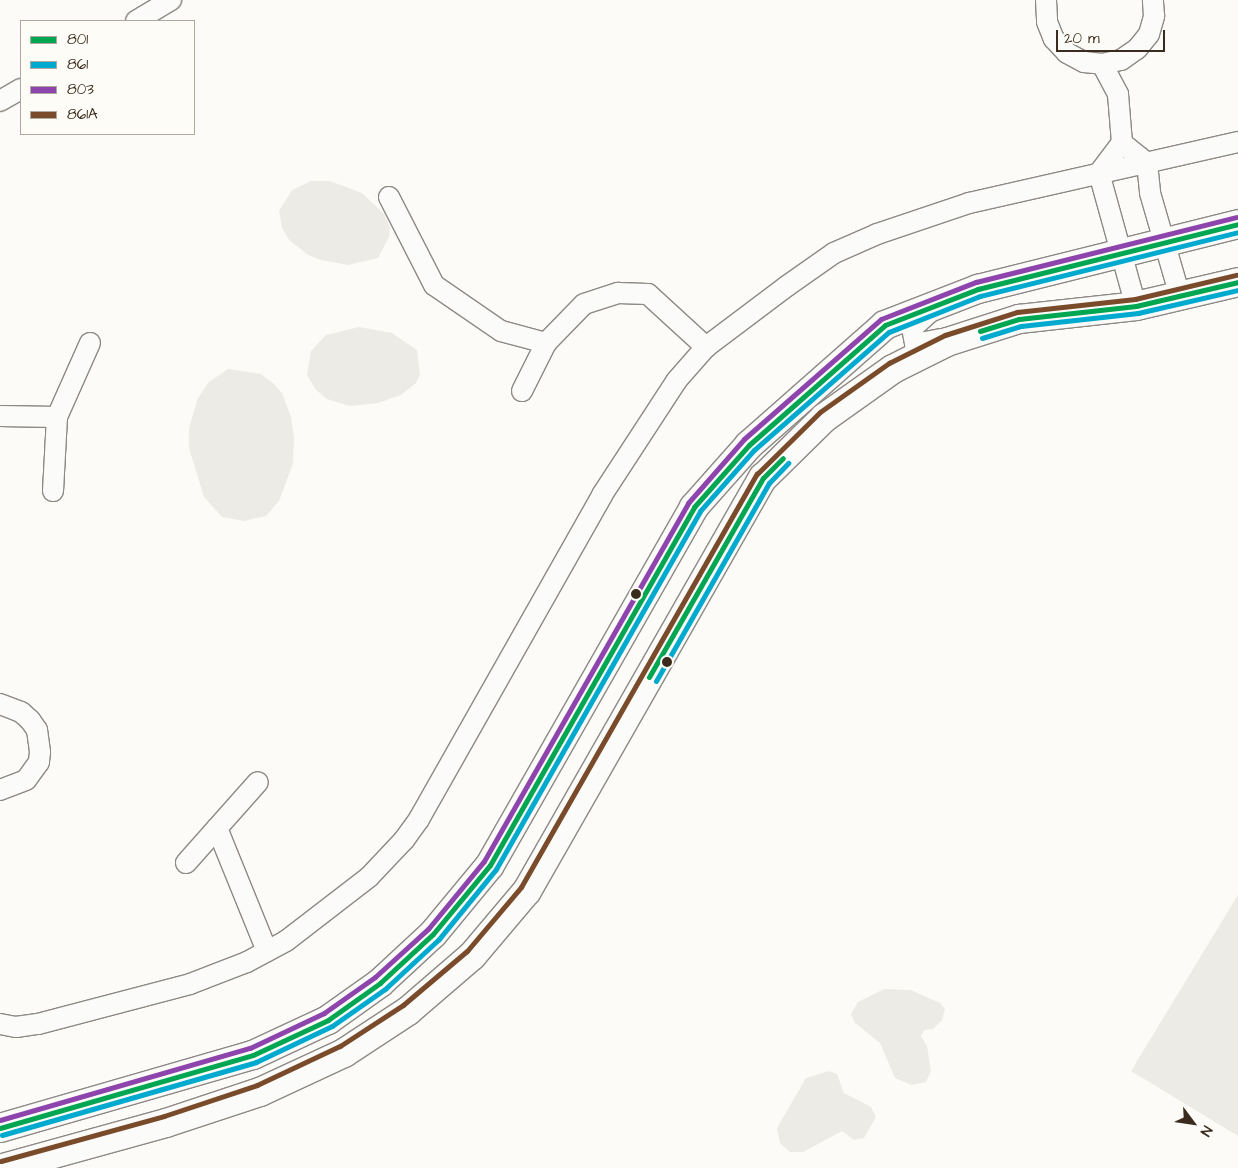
<!DOCTYPE html>
<html>
<head>
<meta charset="utf-8">
<style>
  body { margin:0 }
  #map { position:relative; width:1238px; height:1168px; overflow:hidden; background:#fcfbf8; font-family:"Architects Daughter",sans-serif }
  div>[style] { position:absolute }
  [style*='--x'] { left:calc(var(--x)*1px); top:calc(var(--y)*1px); width:calc(var(--w)*1px); rotate:calc(var(--a)*1deg) }
  .green>* { inset:0; background:#edebe6 }
  .roads { filter:drop-shadow(1px 0 #8d8985) drop-shadow(-1px 0 #8d8985) drop-shadow(0 1px #8d8985) drop-shadow(0 -1px #8d8985) }
  .service>* { height:20px; margin:-10px; padding:0 10px; transform-origin:10px; border-radius:10px; background:#fbfbf9 }
  .secondary>* { height:28px; margin:-14px; padding:0 14px; transform-origin:14px; border-radius:14px; background:#fbfbf9 }
  .bus-1>* { height:5px; margin:-2.5px; padding:0 2.5px; transform-origin:2.5px; border-radius:2.5px; background:#00a651 }
  .bus-2>* { height:5px; margin:-2.5px; padding:0 2.5px; transform-origin:2.5px; border-radius:2.5px; background:#00a9ce }
  .bus-3>* { height:5px; margin:-2.5px; padding:0 2.5px; transform-origin:2.5px; border-radius:2.5px; background:#8e44ad }
  .bus-4>* { height:5px; margin:-2.5px; padding:0 2.5px; transform-origin:2.5px; border-radius:2.5px; background:#7a4b2a }
  .dots>* { width:14px; height:14px; translate:-50% -50%; box-sizing:border-box; border:2px solid #fdfcf7; border-radius:50% }
  span { translate:-50% -50%; white-space:nowrap; text-align:center; line-height:1.15; -webkit-text-stroke:5px #fdfcf7; paint-order:stroke }
  .legend { position:absolute; left:20px; top:20px; width:175px; height:115px; box-sizing:border-box; background:#fdfcf7; border:1px solid #afa8a0; margin:0; padding:6px 9px; list-style:none; font-size:15px; color:#3b2a1e }
  .legend li { display:flex; align-items:center; gap:10px; height:25px }
  .legend b { width:25px; border:1px solid #afa8a0 }
  .north { position:absolute; left:1168px; top:1098px; width:50px; height:50px; -webkit-text-stroke:4px #fdfcf7; paint-order:stroke; rotate:121deg; font-size:14px; font-weight:700; line-height:20px; text-align:center; color:#3b2a1e }
  .north::after { content:''; display:block; margin:auto; width:18px; height:22px; background:#3b2a1e; clip-path:polygon(50% 0,100% 100%,50% 72%,0 100%) }
  .scale { position:absolute; left:1056px; top:30px; width:109px; height:22px; box-sizing:border-box; border:2px solid #3b2a1e; border-top:0; padding-left:6px; font-size:15px; line-height:18px; white-space:nowrap; color:#3b2a1e; -webkit-text-stroke:4px #fdfcf7; paint-order:stroke }
</style>
</head>
<body>
<div id="map">
  <div class="green">
    <i style="clip-path:polygon(311px 181px,330px 181px,362px 193px,384px 214px,390px 227px,389px 237px,378px 258px,348px 265px,321px 260px,308px 255px,289px 240px,282px 228px,279px 211px,292px 190px)"></i>
    <i style="clip-path:polygon(359px 327px,392px 333px,417px 350px,420px 375px,416px 383px,401px 395px,378px 403px,350px 406px,327px 399px,316px 390px,307px 375px,311px 351px,326px 335px)"></i>
    <i style="clip-path:polygon(228px 369px,261px 374px,273px 383px,282px 393px,291px 417px,294px 437px,293px 463px,279px 501px,266px 516px,244px 521px,222px 517px,204px 497px,189px 448px,189px 428px,198px 398px,209px 382px)"></i>
    <i style="clip-path:polygon(1238px 895px,1238px 1136px,1131px 1071px)"></i>
    <i style="clip-path:polygon(884px 989px,911px 990px,940px 1003px,945px 1009px,942px 1020px,933px 1029px,924px 1030px,921px 1036px,927px 1046px,931px 1071px,926px 1082px,912px 1085px,895px 1078px,880px 1043px,855px 1023px,851px 1014px,858px 1002px)"></i>
    <i style="clip-path:polygon(829px 1071px,837px 1074px,844px 1093px,871px 1107px,876px 1117px,864px 1138px,854px 1140px,842px 1131px,803px 1152px,790px 1152px,780px 1143px,777px 1128px,806px 1078px)"></i>
  </div>
  <div class="roads">
    <div class="service">
      <i style="--x:1046;--y:0;--w:22;--a:87"></i>
      <i style="--x:1047;--y:22;--w:18;--a:68"></i>
      <i style="--x:1054;--y:39;--w:19;--a:47"></i>
      <i style="--x:1067;--y:53;--w:19;--a:28"></i>
      <i style="--x:1084;--y:62;--w:18;--a:6"></i>
      <i style="--x:1102;--y:64;--w:19;--a:-12"></i>
      <i style="--x:1121;--y:60;--w:19;--a:-35"></i>
      <i style="--x:1137;--y:49;--w:19;--a:-51"></i>
      <i style="--x:1149;--y:34;--w:19;--a:-74"></i>
      <i style="--x:1154;--y:16;--w:16;--a:-94"></i>
      <i style="--x:136;--y:21;--w:41;--a:-31"></i>
      <i style="--x:0;--y:101;--w:24;--a:-30"></i>
      <i style="--x:1122;--y:143;--w:32;--a:39"></i>
      <i style="--x:1147;--y:163;--w:30;--a:84"></i>
      <i style="--x:1150;--y:193;--w:107;--a:73.8"></i>
      <i style="--x:1099;--y:173;--w:138;--a:74.5"></i>
      <i style="--x:1099;--y:173;--w:38;--a:-53"></i>
      <i style="--x:1122;--y:143;--w:49;--a:-94.7"></i>
      <i style="--x:1118;--y:94;--w:34;--a:-118"></i>
      <i style="--x:389;--y:197;--w:99;--a:62.9"></i>
      <i style="--x:434;--y:285;--w:81;--a:34.5"></i>
      <i style="--x:501;--y:331;--w:47;--a:14.9"></i>
      <i style="--x:931;--y:311;--w:25;--a:138"></i>
      <i style="--x:912;--y:328;--w:16;--a:79"></i>
      <i style="--x:915;--y:344;--w:25;--a:-11"></i>
      <i style="--x:522;--y:391;--w:54;--a:-63.4"></i>
      <i style="--x:546;--y:343;--w:54;--a:-45.7"></i>
      <i style="--x:584;--y:304;--w:36;--a:-18"></i>
      <i style="--x:618;--y:293;--w:30;--a:2"></i>
      <i style="--x:648;--y:294;--w:79;--a:42.4"></i>
      <i style="--x:0;--y:416;--w:57;--a:1"></i>
      <i style="--x:53;--y:491;--w:74;--a:-86.9"></i>
      <i style="--x:57;--y:417;--w:81;--a:-66"></i>
      <i style="--x:0;--y:704;--w:22;--a:21"></i>
      <i style="--x:21;--y:712;--w:12;--a:42"></i>
      <i style="--x:30;--y:720;--w:12;--a:55"></i>
      <i style="--x:37;--y:730;--w:22;--a:82"></i>
      <i style="--x:40;--y:752;--w:10;--a:96"></i>
      <i style="--x:39;--y:762;--w:22;--a:126"></i>
      <i style="--x:26;--y:780;--w:28;--a:159"></i>
      <i style="--x:217;--y:828;--w:133;--a:67.9"></i>
      <i style="--x:186;--y:863;--w:108;--a:-48.4"></i>
      <i style="--x:0;--y:1024;--w:16;--a:11"></i>
      <i style="--x:16;--y:1027;--w:22;--a:-8"></i>
      <i style="--x:38;--y:1024;--w:157;--a:-14.7"></i>
      <i style="--x:190;--y:984;--w:61;--a:-21.1"></i>
      <i style="--x:247;--y:962;--w:44;--a:-28.3"></i>
      <i style="--x:286;--y:941;--w:105;--a:-37.6"></i>
      <i style="--x:369;--y:877;--w:51;--a:-46.6"></i>
      <i style="--x:404;--y:840;--w:26;--a:-54"></i>
      <i style="--x:419;--y:819;--w:372;--a:-60.5"></i>
      <i style="--x:602;--y:495;--w:137;--a:-56.9"></i>
      <i style="--x:677;--y:380;--w:44;--a:-48.7"></i>
      <i style="--x:706;--y:347;--w:101;--a:-37"></i>
      <i style="--x:787;--y:286;--w:57;--a:-35.1"></i>
      <i style="--x:834;--y:253;--w:47;--a:-23.8"></i>
      <i style="--x:877;--y:234;--w:97;--a:-18.6"></i>
      <i style="--x:969;--y:203;--w:276;--a:-12.8"></i>
    </div>
    <div class="secondary">
      <i style="--x:0;--y:1128;--w:263;--a:-16.1"></i>
      <i style="--x:253;--y:1055;--w:83;--a:-25"></i>
      <i style="--x:328;--y:1020;--w:64;--a:-35.4"></i>
      <i style="--x:380;--y:983;--w:72;--a:-42.8"></i>
      <i style="--x:433;--y:934;--w:89;--a:-50.4"></i>
      <i style="--x:490;--y:865;--w:412;--a:-60.3"></i>
      <i style="--x:694;--y:507;--w:83;--a:-48.4"></i>
      <i style="--x:749;--y:445;--w:181;--a:-41.4"></i>
      <i style="--x:885;--y:325;--w:100;--a:-21.2"></i>
      <i style="--x:978;--y:289;--w:268;--a:-14"></i>
      <i style="--x:3;--y:1168;--w:169;--a:-15.4"></i>
      <i style="--x:166;--y:1123;--w:99;--a:-18.3"></i>
      <i style="--x:260;--y:1092;--w:93;--a:-24.9"></i>
      <i style="--x:344;--y:1053;--w:77;--a:-33.3"></i>
      <i style="--x:408;--y:1011;--w:84;--a:-40.7"></i>
      <i style="--x:472;--y:956;--w:85;--a:-49.8"></i>
      <i style="--x:527;--y:891;--w:476;--a:-60.3"></i>
      <i style="--x:763;--y:478;--w:86;--a:-44.5"></i>
      <i style="--x:824;--y:418;--w:85;--a:-35.4"></i>
      <i style="--x:893;--y:369;--w:60;--a:-26.6"></i>
      <i style="--x:947;--y:342;--w:76;--a:-17.7"></i>
      <i style="--x:1019;--y:319;--w:118;--a:-6.3"></i>
      <i style="--x:1136;--y:306;--w:105;--a:-13.2"></i>
    </div>
  </div>
  <div class="bus-1">
    <i style="--x:980;--y:331;--w:41;--a:-17.1"></i>
    <i style="--x:1019;--y:319;--w:118;--a:-6.3"></i>
    <i style="--x:1136;--y:306;--w:105;--a:-13.2"></i>
    <i style="--x:649;--y:677;--w:229;--a:-60.2"></i>
    <i style="--x:763;--y:478;--w:28;--a:-45"></i>
    <i style="--x:0;--y:1128;--w:263;--a:-16.1"></i>
    <i style="--x:253;--y:1055;--w:83;--a:-25"></i>
    <i style="--x:328;--y:1020;--w:64;--a:-35.4"></i>
    <i style="--x:380;--y:983;--w:72;--a:-42.8"></i>
    <i style="--x:433;--y:934;--w:89;--a:-50.4"></i>
    <i style="--x:490;--y:865;--w:412;--a:-60.3"></i>
    <i style="--x:694;--y:507;--w:83;--a:-48.4"></i>
    <i style="--x:749;--y:445;--w:181;--a:-41.4"></i>
    <i style="--x:885;--y:325;--w:100;--a:-21.2"></i>
    <i style="--x:978;--y:289;--w:268;--a:-14"></i>
  </div>
  <div class="bus-2">
    <i style="--x:982;--y:338;--w:41;--a:-17.1"></i>
    <i style="--x:1021;--y:326;--w:118;--a:-6.3"></i>
    <i style="--x:1138;--y:313;--w:103;--a:-13"></i>
    <i style="--x:656;--y:681;--w:228;--a:-60.3"></i>
    <i style="--x:769;--y:483;--w:28;--a:-46"></i>
    <i style="--x:2;--y:1135;--w:264;--a:-16"></i>
    <i style="--x:256;--y:1062;--w:84;--a:-25.3"></i>
    <i style="--x:332;--y:1026;--w:65;--a:-34.9"></i>
    <i style="--x:385;--y:989;--w:74;--a:-42.8"></i>
    <i style="--x:439;--y:939;--w:90;--a:-50.8"></i>
    <i style="--x:496;--y:869;--w:412;--a:-60.3"></i>
    <i style="--x:700;--y:511;--w:81;--a:-48.5"></i>
    <i style="--x:754;--y:450;--w:179;--a:-41.2"></i>
    <i style="--x:889;--y:332;--w:98;--a:-21.6"></i>
    <i style="--x:980;--y:296;--w:266;--a:-13.9"></i>
  </div>
  <div class="bus-3">
    <i style="--x:0;--y:1120;--w:260;--a:-16.1"></i>
    <i style="--x:250;--y:1048;--w:82;--a:-25.3"></i>
    <i style="--x:324;--y:1013;--w:62;--a:-35.2"></i>
    <i style="--x:375;--y:977;--w:72;--a:-42.2"></i>
    <i style="--x:428;--y:929;--w:88;--a:-50.5"></i>
    <i style="--x:484;--y:861;--w:412;--a:-60.3"></i>
    <i style="--x:688;--y:503;--w:85;--a:-48.8"></i>
    <i style="--x:744;--y:439;--w:182;--a:-41.2"></i>
    <i style="--x:881;--y:319;--w:102;--a:-21.3"></i>
    <i style="--x:976;--y:282;--w:268;--a:-14"></i>
  </div>
  <div class="bus-4">
    <i style="--x:1;--y:1161;--w:169;--a:-15.4"></i>
    <i style="--x:164;--y:1116;--w:98;--a:-18.4"></i>
    <i style="--x:257;--y:1085;--w:92;--a:-25.2"></i>
    <i style="--x:340;--y:1046;--w:75;--a:-33.1"></i>
    <i style="--x:403;--y:1005;--w:84;--a:-40.2"></i>
    <i style="--x:467;--y:951;--w:84;--a:-49.8"></i>
    <i style="--x:521;--y:887;--w:476;--a:-60.3"></i>
    <i style="--x:757;--y:474;--w:88;--a:-44.5"></i>
    <i style="--x:820;--y:412;--w:85;--a:-35.4"></i>
    <i style="--x:889;--y:363;--w:63;--a:-26.6"></i>
    <i style="--x:945;--y:335;--w:76;--a:-17.7"></i>
    <i style="--x:1017;--y:312;--w:119;--a:-6.3"></i>
    <i style="--x:1135;--y:299;--w:104;--a:-13.4"></i>
  </div>
  <div class="dots">
    <i style="left:636px;top:594px;background:#3b2a1e"></i>
    <i style="left:667px;top:662px;background:#3b2a1e"></i>
  </div>
  <ul class="legend">
  <li><b style="height:6px;background:#00a651"></b>801</li>
  <li><b style="height:6px;background:#00a9ce"></b>861</li>
  <li><b style="height:6px;background:#8e44ad"></b>803</li>
  <li><b style="height:6px;background:#7a4b2a"></b>861A</li>
  </ul>
  <div class="north">N</div>
  <div class="scale">20 m</div>
</div>
</body>
</html>
